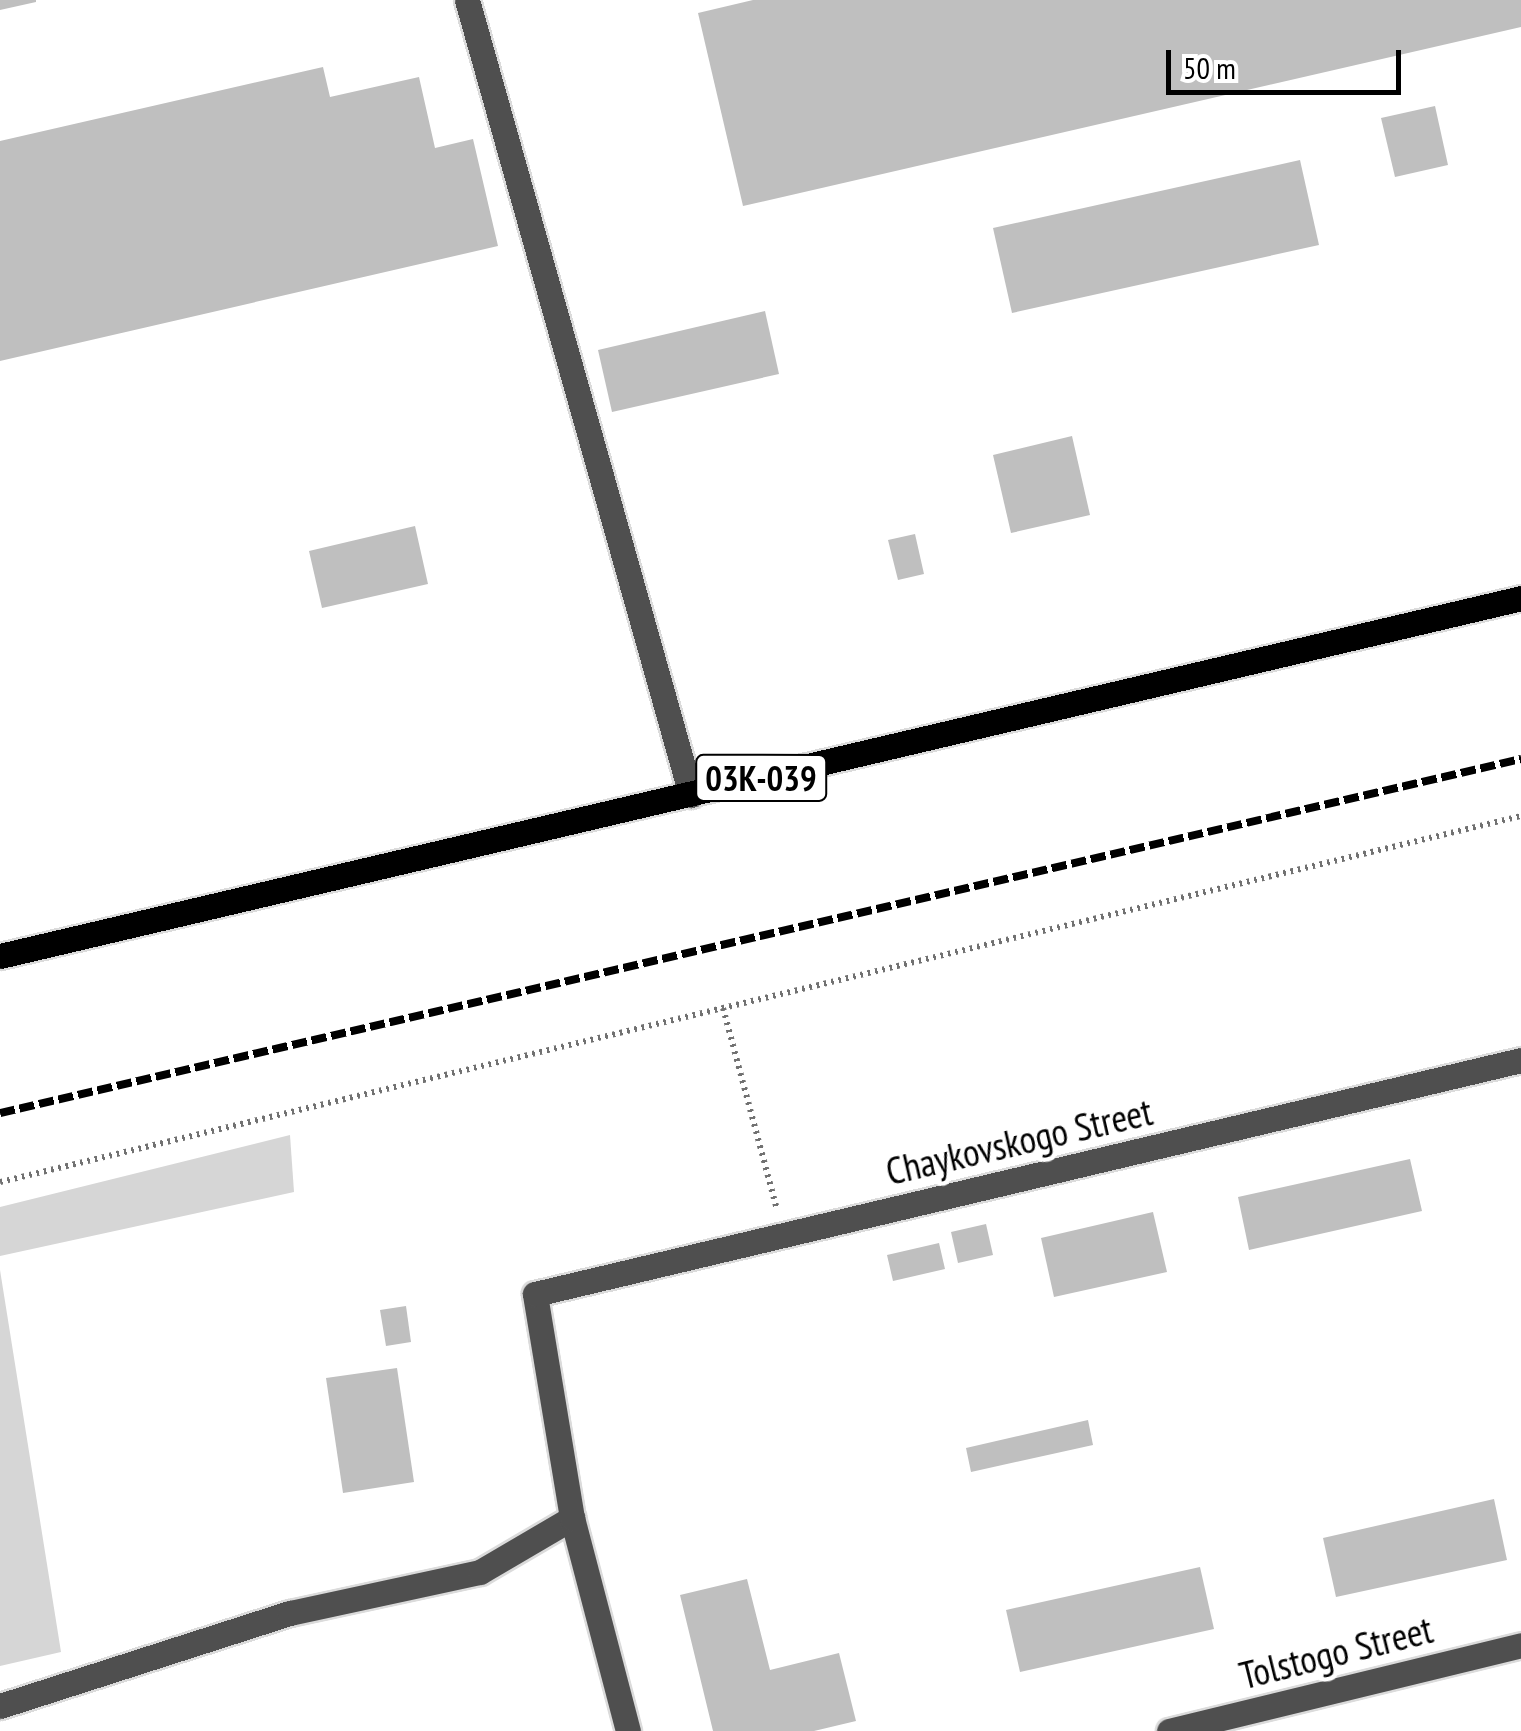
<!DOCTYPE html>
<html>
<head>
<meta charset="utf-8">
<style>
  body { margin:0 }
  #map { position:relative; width:1521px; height:1731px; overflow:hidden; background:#fff; font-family:"PT Sans Narrow",sans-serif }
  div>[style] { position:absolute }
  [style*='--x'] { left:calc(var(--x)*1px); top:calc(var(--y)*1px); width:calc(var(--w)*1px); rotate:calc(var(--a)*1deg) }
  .green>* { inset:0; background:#d6d6d6 }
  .building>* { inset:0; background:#bfbfbf }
  .path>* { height:6px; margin-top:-3px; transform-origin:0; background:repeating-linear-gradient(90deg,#717171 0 2.5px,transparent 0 7.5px) }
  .roads { filter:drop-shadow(2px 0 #dbdbdb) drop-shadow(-2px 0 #dbdbdb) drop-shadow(0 2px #dbdbdb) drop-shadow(0 -2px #dbdbdb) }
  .minor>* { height:25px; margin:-12.5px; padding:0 12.5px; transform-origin:12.5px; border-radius:12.5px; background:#4f4f4f }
  .major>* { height:25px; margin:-12.5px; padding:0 12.5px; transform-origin:12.5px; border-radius:12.5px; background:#000 }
  .rail>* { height:8px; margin-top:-4px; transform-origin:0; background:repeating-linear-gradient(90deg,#000 0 15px,transparent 0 20px) }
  span { translate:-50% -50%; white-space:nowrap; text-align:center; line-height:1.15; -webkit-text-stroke:9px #fff; paint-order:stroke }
  .shield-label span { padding:2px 8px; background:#fff; border:2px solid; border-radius:8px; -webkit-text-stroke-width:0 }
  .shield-label { font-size:35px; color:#000; font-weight:700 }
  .street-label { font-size:38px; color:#000 }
  .scale { position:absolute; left:1166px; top:50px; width:235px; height:45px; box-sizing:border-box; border:5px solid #000; border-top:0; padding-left:12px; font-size:30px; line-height:35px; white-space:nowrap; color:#000; -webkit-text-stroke:8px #fff; paint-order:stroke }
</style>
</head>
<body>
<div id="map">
  <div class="green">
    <i style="clip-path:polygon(290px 1135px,294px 1192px,0 1256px,0 1207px)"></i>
    <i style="clip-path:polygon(0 1270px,61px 1652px,0 1666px)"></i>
  </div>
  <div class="building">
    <i style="clip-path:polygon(0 0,36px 0,36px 2px,0 10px)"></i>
    <i style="clip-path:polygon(753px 0,1521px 0,1521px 27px,743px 206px,698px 13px)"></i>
    <i style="clip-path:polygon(323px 67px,330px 97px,419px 77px,435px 148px,473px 139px,498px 246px,0 361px,0 141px)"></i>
    <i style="clip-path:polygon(1435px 106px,1448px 165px,1395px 177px,1381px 118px)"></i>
    <i style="clip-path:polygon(1300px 160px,1319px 245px,1012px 313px,993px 228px)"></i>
    <i style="clip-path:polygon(765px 311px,779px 374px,612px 412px,598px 350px)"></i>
    <i style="clip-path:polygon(1072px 436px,1090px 515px,1011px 533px,993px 455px)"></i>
    <i style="clip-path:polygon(415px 526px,428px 584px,322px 608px,309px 551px)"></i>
    <i style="clip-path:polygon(915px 534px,924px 574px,898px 580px,888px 540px)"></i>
    <i style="clip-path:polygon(1410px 1159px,1422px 1211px,1249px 1250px,1238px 1197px)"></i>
    <i style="clip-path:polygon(1153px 1212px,1167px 1272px,1054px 1297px,1041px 1238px)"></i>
    <i style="clip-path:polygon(986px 1224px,993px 1255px,958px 1263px,951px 1232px)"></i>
    <i style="clip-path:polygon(939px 1243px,945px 1269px,893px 1281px,887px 1255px)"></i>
    <i style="clip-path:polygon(406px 1306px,411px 1342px,386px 1346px,380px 1310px)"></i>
    <i style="clip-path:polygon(397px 1368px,414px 1482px,343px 1493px,326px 1378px)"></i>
    <i style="clip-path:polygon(1088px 1420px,1093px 1445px,971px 1472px,966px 1448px)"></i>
    <i style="clip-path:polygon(1494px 1499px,1507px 1560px,1336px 1597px,1323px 1538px)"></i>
    <i style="clip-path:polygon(1200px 1567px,1214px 1629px,1020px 1672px,1006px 1610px)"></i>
    <i style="clip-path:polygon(747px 1579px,770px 1670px,839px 1653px,856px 1721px,814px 1731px,713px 1731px,680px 1595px)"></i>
  </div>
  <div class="path">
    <i style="--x:723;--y:1008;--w:209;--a:75"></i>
    <i style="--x:0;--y:1182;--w:1564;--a:-13.53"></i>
  </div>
  <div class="roads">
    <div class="minor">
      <i style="--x:467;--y:0;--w:826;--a:74.26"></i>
      <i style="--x:0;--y:1706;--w:305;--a:-17.8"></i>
      <i style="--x:290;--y:1613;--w:194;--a:-12.2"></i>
      <i style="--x:480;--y:1572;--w:107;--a:-30.4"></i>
      <i style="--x:628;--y:1731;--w:220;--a:-104.7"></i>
      <i style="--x:572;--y:1518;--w:227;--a:-99.4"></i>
      <i style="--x:535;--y:1294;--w:1013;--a:-13.35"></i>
      <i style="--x:1169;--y:1731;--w:362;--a:-13.7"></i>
    </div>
    <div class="major">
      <i style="--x:0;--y:956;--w:1563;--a:-13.24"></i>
    </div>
  </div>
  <div class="rail">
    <i style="--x:0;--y:1113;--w:1562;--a:-13.1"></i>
  </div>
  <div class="shield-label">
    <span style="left:761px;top:778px">03К-039</span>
  </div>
  <div class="street-label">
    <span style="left:1019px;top:1141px;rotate:-13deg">Chaykovskogo Street</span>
    <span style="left:1336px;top:1652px;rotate:-14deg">Tolstogo Street</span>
  </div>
  <div class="scale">50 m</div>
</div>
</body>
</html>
